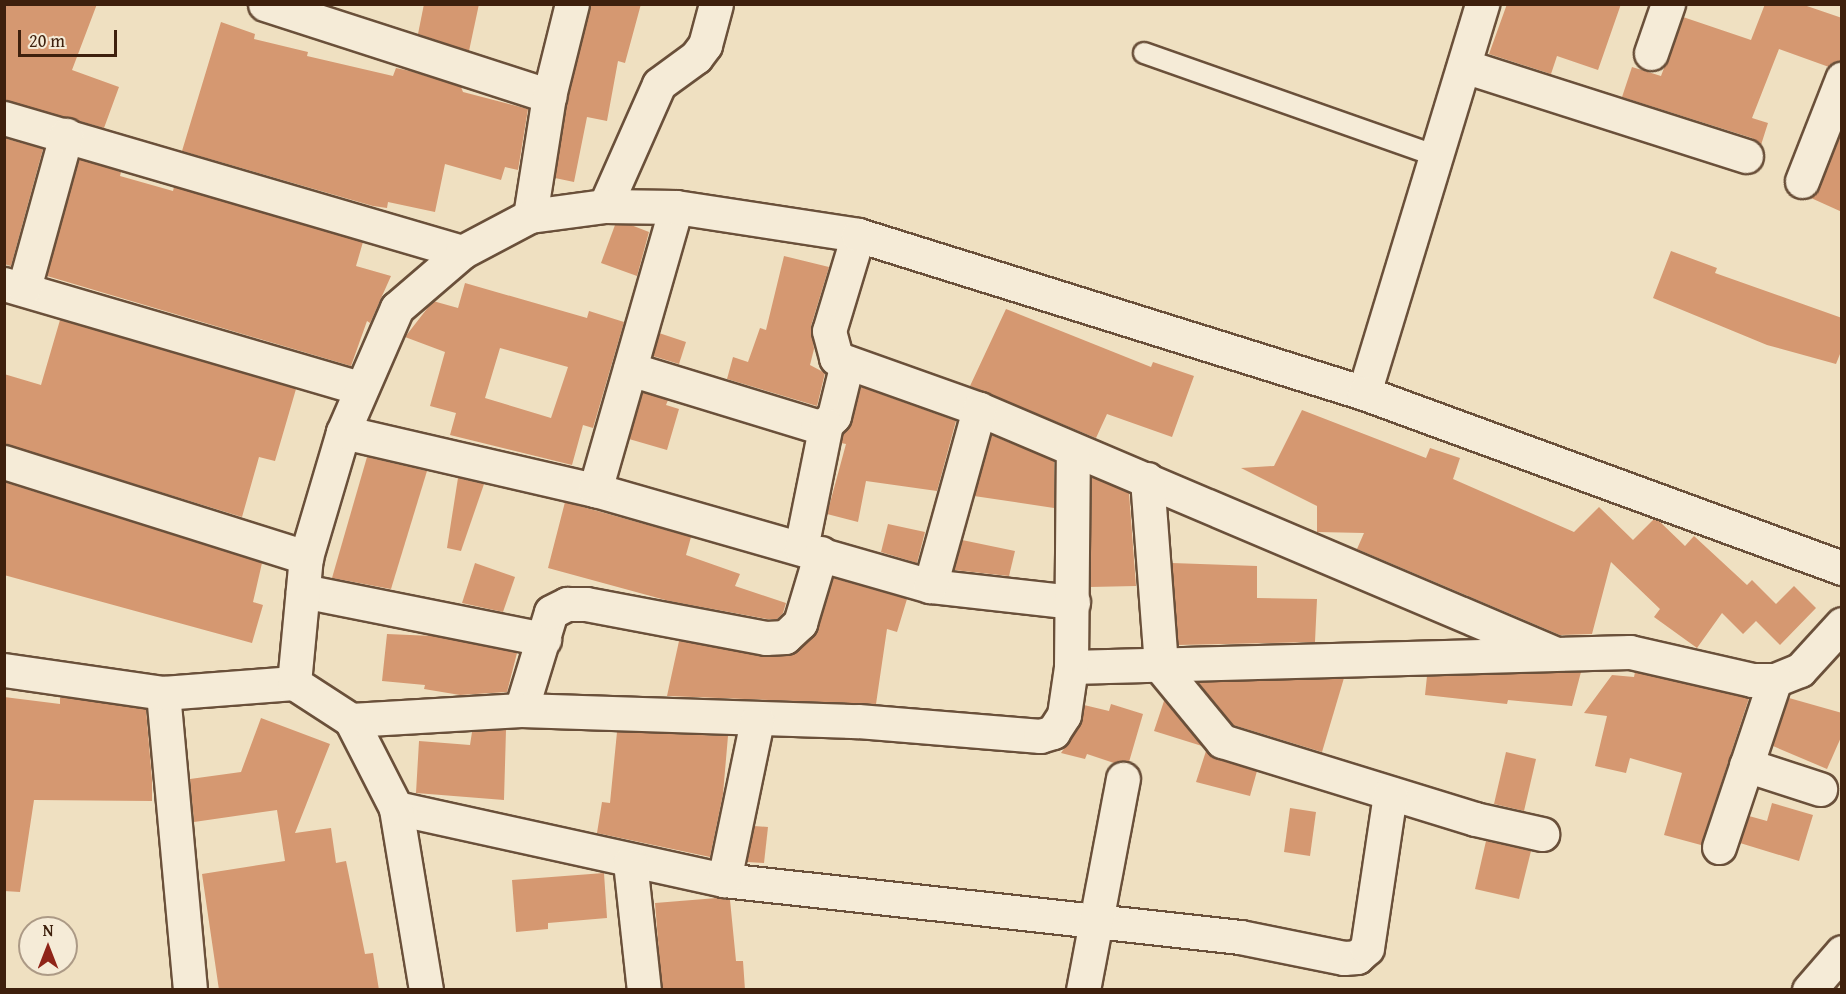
<!DOCTYPE html>
<html>
<head>
<meta charset="utf-8">
<style>
  body { margin:0 }
  #map { position:relative; width:1846px; height:994px; overflow:hidden; background:#efe0c1; font-family:"Gentium Book Plus",serif }
  div>[style] { position:absolute }
  [style*='--x'] { left:calc(var(--x)*1px); top:calc(var(--y)*1px); width:calc(var(--w)*1px); rotate:calc(var(--a)*1deg) }
  .building>* { inset:0; background:#d59871 }
  .roads { filter:drop-shadow(2px 0 #6a503a) drop-shadow(-2px 0 #6a503a) drop-shadow(0 2px #6a503a) drop-shadow(0 -2px #6a503a) }
  .service>* { height:20px; margin:-10px; padding:0 10px; transform-origin:10px; border-radius:10px; background:#f5ebd7 }
  .minor>* { height:33px; margin:-16.5px; padding:0 16.5px; transform-origin:16.5px; border-radius:16.5px; background:#f5ebd7 }
  .tertiary>* { height:33px; margin:-16.5px; padding:0 16.5px; transform-origin:16.5px; border-radius:16.5px; background:#f5ebd7 }
  span { translate:-50% -50%; white-space:nowrap; text-align:center; line-height:1.15; -webkit-text-stroke:4.5px #f5ebd7; paint-order:stroke }
  .frame { position:absolute; inset:0; border:6px solid #3e200d; pointer-events:none }
  .north { position:absolute; left:18px; top:916px; width:60px; height:60px; box-sizing:border-box; background:#f5ebd7; border:2px solid #ac9a86; border-radius:50%; rotate:0deg; font-size:16px; font-weight:700; line-height:24px; text-align:center; color:#3e200d }
  .north::after { content:''; display:block; margin:auto; width:21px; height:27px; background:#8f2418; clip-path:polygon(50% 0,100% 100%,50% 72%,0 100%) }
  .scale { position:absolute; left:18px; top:30px; width:99px; height:27px; box-sizing:border-box; border:3px solid #3e200d; border-top:0; padding-left:8px; font-size:18px; line-height:21px; white-space:nowrap; color:#3e200d; -webkit-text-stroke:4px #f5ebd7; paint-order:stroke }
</style>
</head>
<body>
<div id="map">
  <div class="building">
    <i style="clip-path:polygon(4px 4px,97px 4px,72px 70px,119px 87px,104px 128px,4px 100px)"></i>
    <i style="clip-path:polygon(424px 4px,479px 4px,469px 51px,418px 34px)"></i>
    <i style="clip-path:polygon(590px 4px,641px 4px,625px 63px,618px 61px,607px 121px,587px 117px,574px 182px,555px 178px,567px 100px)"></i>
    <i style="clip-path:polygon(1507px 4px,1621px 4px,1598px 70px,1557px 56px,1551px 74px,1489px 54px)"></i>
    <i style="clip-path:polygon(1765px 4px,1801px 4px,1842px 18px,1842px 61px,1829px 67px,1779px 49px,1752px 118px,1768px 123px,1761px 145px,1752px 138px,1622px 97px,1632px 67px,1661px 76px,1683px 17px,1751px 40px)"></i>
    <i style="clip-path:polygon(221px 22px,255px 34px,254px 39px,308px 52px,307px 56px,393px 76px,396px 68px,410px 71px,461px 87px,463px 92px,528px 109px,518px 170px,505px 167px,501px 180px,445px 164px,435px 212px,388px 202px,387px 208px,373px 206px,182px 151px)"></i>
    <i style="clip-path:polygon(1842px 132px,1842px 212px,1811px 198px,1819px 188px)"></i>
    <i style="clip-path:polygon(4px 138px,43px 149px,11px 266px,4px 264px)"></i>
    <i style="clip-path:polygon(79px 159px,121px 172px,120px 176px,173px 191px,174px 187px,363px 242px,356px 266px,391px 276px,370px 323px,367px 321px,351px 366px,47px 276px)"></i>
    <i style="clip-path:polygon(615px 225px,631px 225px,649px 232px,637px 276px,601px 263px)"></i>
    <i style="clip-path:polygon(1671px 251px,1717px 268px,1715px 273px,1842px 318px,1842px 349px,1836px 364px,1767px 345px,1653px 298px)"></i>
    <i style="clip-path:polygon(784px 256px,829px 267px,811px 326px,814px 349px,810px 365px,825px 373px,817px 406px,727px 379px,733px 357px,748px 362px,760px 328px,766px 330px)"></i>
    <i style="clip-path:polygon(evenodd,465px 283px,587px 318px,589px 311px,624px 322px,593px 428px,583px 425px,572px 465px,450px 435px,456px 413px,430px 406px,445px 352px,405px 337px,433px 301px,458px 308px,465px 283px,500px 348px,568px 367px,551px 418px,485px 398px,500px 348px)"></i>
    <i style="clip-path:polygon(1006px 309px,1151px 367px,1153px 362px,1194px 376px,1172px 437px,1107px 414px,1096px 438px,970px 386px)"></i>
    <i style="clip-path:polygon(60px 320px,296px 389px,275px 461px,259px 457px,242px 517px,4px 444px,4px 374px,41px 385px)"></i>
    <i style="clip-path:polygon(659px 333px,686px 342px,679px 364px,653px 356px)"></i>
    <i style="clip-path:polygon(861px 387px,956px 421px,937px 491px,866px 481px,858px 522px,827px 514px,846px 444px,841px 443px,843px 433px,852px 420px)"></i>
    <i style="clip-path:polygon(642px 392px,668px 400px,666px 405px,679px 409px,667px 450px,629px 439px)"></i>
    <i style="clip-path:polygon(1302px 410px,1426px 458px,1430px 448px,1460px 458px,1453px 479px,1574px 532px,1599px 507px,1633px 540px,1654px 519px,1659px 521px,1685px 546px,1694px 536px,1747px 585px,1752px 580px,1776px 604px,1794px 586px,1816px 608px,1780px 645px,1756px 621px,1743px 634px,1722px 613px,1697px 648px,1654px 617px,1660px 609px,1611px 562px,1592px 634px,1560px 635px,1357px 549px,1364px 533px,1317px 532px,1317px 506px,1241px 468px,1274px 466px)"></i>
    <i style="clip-path:polygon(991px 435px,1054px 461px,1054px 508px,974px 496px)"></i>
    <i style="clip-path:polygon(367px 457px,427px 471px,391px 589px,332px 578px)"></i>
    <i style="clip-path:polygon(1092px 477px,1129px 493px,1136px 586px,1090px 587px)"></i>
    <i style="clip-path:polygon(458px 478px,484px 484px,461px 551px,447px 548px)"></i>
    <i style="clip-path:polygon(4px 482px,262px 563px,253px 602px,263px 605px,252px 643px,4px 575px)"></i>
    <i style="clip-path:polygon(565px 502px,691px 537px,686px 555px,740px 574px,735px 586px,786px 603px,783px 613px,777px 619px,767px 619px,669px 601px,548px 568px)"></i>
    <i style="clip-path:polygon(888px 524px,925px 532px,917px 563px,881px 552px)"></i>
    <i style="clip-path:polygon(962px 540px,1015px 551px,1009px 576px,954px 570px)"></i>
    <i style="clip-path:polygon(475px 563px,515px 577px,503px 612px,462px 603px)"></i>
    <i style="clip-path:polygon(1172px 563px,1257px 566px,1257px 598px,1317px 599px,1315px 642px,1178px 645px)"></i>
    <i style="clip-path:polygon(833px 578px,907px 599px,897px 632px,887px 629px,876px 704px,667px 696px,679px 641px,763px 656px,786px 656px,798px 651px,818px 629px)"></i>
    <i style="clip-path:polygon(387px 634px,433px 636px,517px 653px,507px 692px,460px 695px,424px 689px,425px 685px,382px 681px)"></i>
    <i style="clip-path:polygon(1581px 672px,1572px 706px,1508px 700px,1507px 704px,1425px 695px,1427px 676px)"></i>
    <i style="clip-path:polygon(1635px 672px,1749px 698px,1701px 845px,1664px 835px,1682px 773px,1630px 758px,1626px 773px,1595px 766px,1607px 716px,1584px 713px,1612px 675px,1634px 677px)"></i>
    <i style="clip-path:polygon(1344px 678px,1322px 752px,1233px 725px,1198px 682px)"></i>
    <i style="clip-path:polygon(4px 697px,60px 704px,60px 698px,66px 698px,146px 709px,152px 780px,152px 801px,34px 800px,20px 892px,4px 891px)"></i>
    <i style="clip-path:polygon(1789px 698px,1842px 713px,1842px 735px,1827px 769px,1773px 746px)"></i>
    <i style="clip-path:polygon(1164px 701px,1165px 701px,1202px 746px,1154px 731px)"></i>
    <i style="clip-path:polygon(1111px 704px,1143px 714px,1129px 762px,1114px 763px,1087px 754px,1085px 759px,1061px 753px,1080px 725px,1084px 705px,1109px 711px)"></i>
    <i style="clip-path:polygon(261px 718px,330px 744px,295px 833px,331px 828px,336px 863px,346px 861px,365px 954px,373px 953px,379px 990px,219px 990px,202px 874px,285px 861px,277px 810px,194px 822px,190px 779px,241px 772px)"></i>
    <i style="clip-path:polygon(506px 730px,504px 800px,416px 793px,419px 741px,470px 745px,472px 732px)"></i>
    <i style="clip-path:polygon(617px 732px,728px 736px,723px 794px,710px 857px,597px 833px,602px 802px,610px 803px)"></i>
    <i style="clip-path:polygon(1206px 751px,1216px 759px,1257px 771px,1250px 796px,1196px 782px)"></i>
    <i style="clip-path:polygon(1506px 752px,1536px 759px,1524px 811px,1494px 804px)"></i>
    <i style="clip-path:polygon(1772px 803px,1813px 815px,1799px 861px,1740px 843px,1749px 816px,1767px 821px)"></i>
    <i style="clip-path:polygon(1290px 808px,1316px 812px,1310px 856px,1284px 852px)"></i>
    <i style="clip-path:polygon(754px 826px,768px 827px,764px 863px,747px 862px)"></i>
    <i style="clip-path:polygon(1486px 841px,1531px 851px,1519px 899px,1475px 889px)"></i>
    <i style="clip-path:polygon(604px 873px,607px 918px,548px 923px,548px 929px,516px 932px,512px 880px)"></i>
    <i style="clip-path:polygon(717px 898px,730px 900px,736px 961px,743px 961px,745px 990px,662px 990px,655px 903px)"></i>
  </div>
  <div class="roads">
    <div class="service">
      <i style="--x:1144;--y:53;--w:313;--a:19.4"></i>
    </div>
    <div class="minor">
      <i style="--x:265;--y:4;--w:299;--a:17.9"></i>
      <i style="--x:1651;--y:53;--w:52;--a:-70.9"></i>
      <i style="--x:1464;--y:66;--w:296;--a:17.7"></i>
      <i style="--x:4;--y:118;--w:477;--a:16.3"></i>
      <i style="--x:1802;--y:181;--w:110;--a:-68.6"></i>
      <i style="--x:605;--y:206;--w:133;--a:-66.1"></i>
      <i style="--x:659;--y:84;--w:46;--a:-36.1"></i>
      <i style="--x:696;--y:57;--w:15;--a:-53"></i>
      <i style="--x:705;--y:45;--w:42;--a:-75"></i>
      <i style="--x:530;--y:216;--w:121;--a:-81"></i>
      <i style="--x:549;--y:96;--w:95;--a:-76"></i>
      <i style="--x:858;--y:235;--w:100;--a:106.8"></i>
      <i style="--x:829;--y:331;--w:28;--a:75"></i>
      <i style="--x:836;--y:358;--w:152;--a:19.6"></i>
      <i style="--x:979;--y:409;--w:625;--a:22.99"></i>
      <i style="--x:4;--y:284;--w:371;--a:16.3"></i>
      <i style="--x:24;--y:288;--w:159;--a:-74.6"></i>
      <i style="--x:630;--y:369;--w:195;--a:17"></i>
      <i style="--x:817;--y:426;--w:9;--a:-13"></i>
      <i style="--x:826;--y:424;--w:11;--a:-45"></i>
      <i style="--x:834;--y:416;--w:55;--a:-76.2"></i>
      <i style="--x:343;--y:432;--w:259;--a:13"></i>
      <i style="--x:595;--y:490;--w:348;--a:16"></i>
      <i style="--x:930;--y:586;--w:144;--a:6.4"></i>
      <i style="--x:4;--y:462;--w:317;--a:17.5"></i>
      <i style="--x:1147;--y:479;--w:189;--a:85.7"></i>
      <i style="--x:1161;--y:667;--w:96;--a:50.5"></i>
      <i style="--x:1222;--y:741;--w:265;--a:17.1"></i>
      <i style="--x:1475;--y:819;--w:69;--a:12.6"></i>
      <i style="--x:595;--y:490;--w:294;--a:-74"></i>
      <i style="--x:801;--y:548;--w:126;--a:-78.6"></i>
      <i style="--x:930;--y:586;--w:184;--a:-74.5"></i>
      <i style="--x:303;--y:591;--w:246;--a:11.3"></i>
      <i style="--x:1071;--y:667;--w:559;--a:-1.54"></i>
      <i style="--x:1630;--y:652;--w:125;--a:12.9"></i>
      <i style="--x:1752;--y:680;--w:23;--a:0"></i>
      <i style="--x:1775;--y:680;--w:27;--a:-22"></i>
      <i style="--x:1800;--y:670;--w:62;--a:-47.6"></i>
      <i style="--x:163;--y:693;--w:298;--a:84.8"></i>
      <i style="--x:521;--y:710;--w:102;--a:-73"></i>
      <i style="--x:551;--y:612;--w:18;--a:-27"></i>
      <i style="--x:567;--y:604;--w:19;--a:0"></i>
      <i style="--x:586;--y:604;--w:183;--a:10.7"></i>
      <i style="--x:766;--y:638;--w:19;--a:-3"></i>
      <i style="--x:785;--y:637;--w:21;--a:-43"></i>
      <i style="--x:800;--y:623;--w:73;--a:-73.3"></i>
      <i style="--x:351;--y:720;--w:170;--a:-3.4"></i>
      <i style="--x:521;--y:710;--w:337;--a:1.9"></i>
      <i style="--x:858;--y:721;--w:183;--a:4.7"></i>
      <i style="--x:1040;--y:736;--w:14;--a:-17"></i>
      <i style="--x:1053;--y:732;--w:20;--a:-57"></i>
      <i style="--x:1064;--y:715;--w:49;--a:-81.7"></i>
      <i style="--x:1071;--y:667;--w:217;--a:-89.5"></i>
      <i style="--x:1746;--y:765;--w:78;--a:18"></i>
      <i style="--x:396;--y:808;--w:336;--a:12.4"></i>
      <i style="--x:724;--y:880;--w:519;--a:6.3"></i>
      <i style="--x:1240;--y:937;--w:106;--a:11.4"></i>
      <i style="--x:1344;--y:958;--w:13;--a:-4"></i>
      <i style="--x:1357;--y:957;--w:13;--a:-42"></i>
      <i style="--x:1367;--y:948;--w:156;--a:-81.5"></i>
      <i style="--x:1719;--y:847;--w:176;--a:-71.5"></i>
      <i style="--x:630;--y:862;--w:129;--a:83.8"></i>
      <i style="--x:724;--y:880;--w:163;--a:-78.3"></i>
      <i style="--x:1083;--y:990;--w:215;--a:-79.3"></i>
      <i style="--x:1809;--y:990;--w:50;--a:-49"></i>
    </div>
    <div class="tertiary">
      <i style="--x:1364;--y:393;--w:407;--a:-73.1"></i>
      <i style="--x:4;--y:670;--w:161;--a:8.2"></i>
      <i style="--x:163;--y:693;--w:131;--a:-4.4"></i>
      <i style="--x:426;--y:990;--w:184;--a:-99.4"></i>
      <i style="--x:396;--y:808;--w:99;--a:-117.1"></i>
      <i style="--x:351;--y:720;--w:68;--a:-147"></i>
      <i style="--x:294;--y:683;--w:127;--a:-84.6"></i>
      <i style="--x:306;--y:557;--w:130;--a:-73.5"></i>
      <i style="--x:343;--y:432;--w:135;--a:-66.5"></i>
      <i style="--x:397;--y:308;--w:86;--a:-40.7"></i>
      <i style="--x:462;--y:252;--w:77;--a:-27.9"></i>
      <i style="--x:530;--y:216;--w:76;--a:-7.6"></i>
      <i style="--x:605;--y:206;--w:71;--a:0.8"></i>
      <i style="--x:676;--y:207;--w:184;--a:8.7"></i>
      <i style="--x:858;--y:235;--w:530;--a:17.34"></i>
      <i style="--x:1364;--y:393;--w:509;--a:20.11"></i>
    </div>
  </div>
  <div class="frame"></div>
  <div class="north">N</div>
  <div class="scale">20 m</div>
</div>
</body>
</html>
